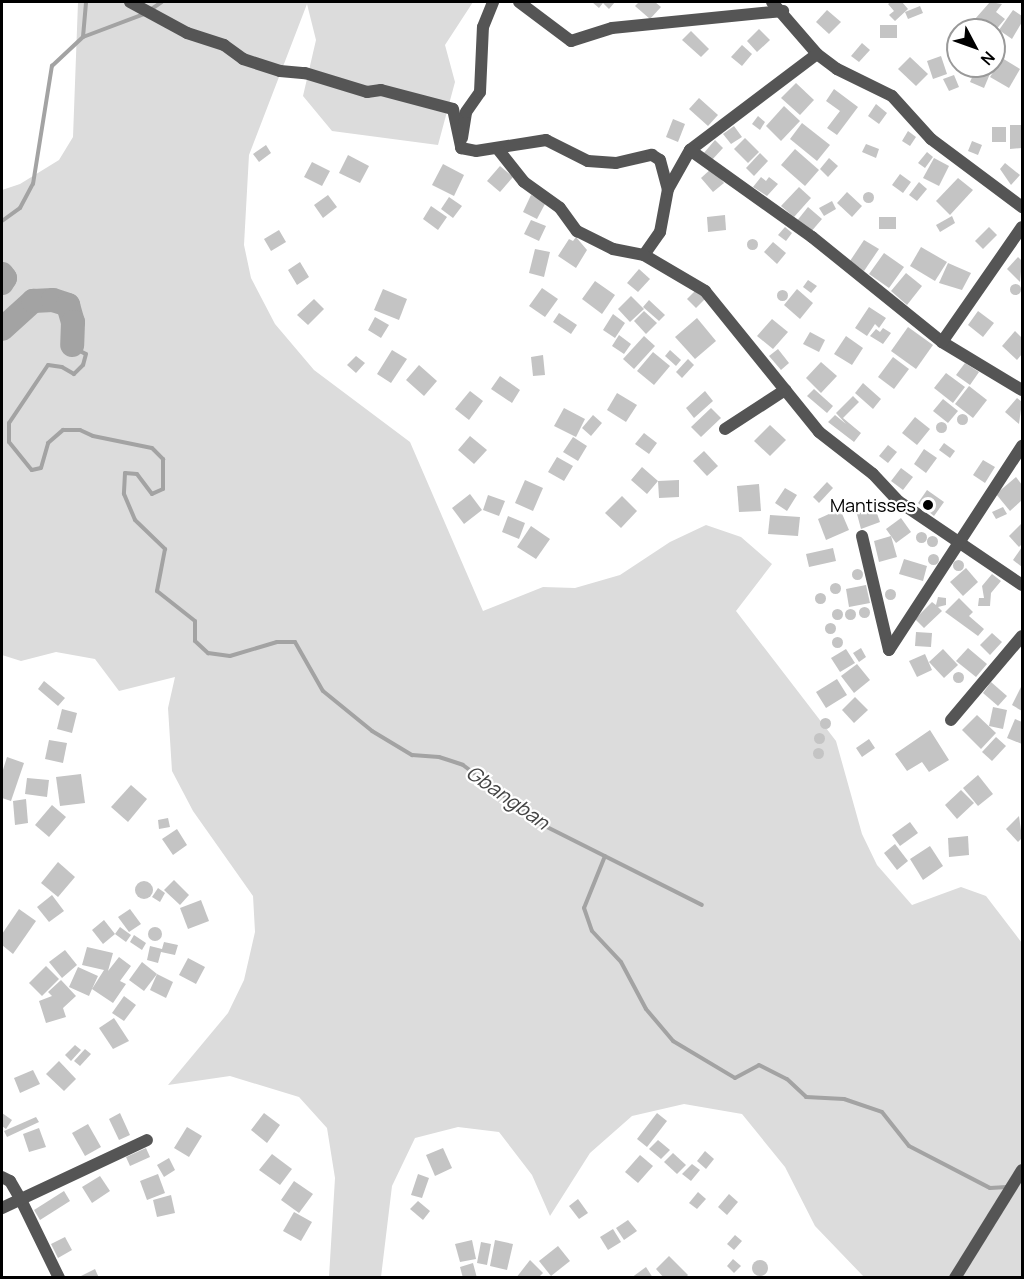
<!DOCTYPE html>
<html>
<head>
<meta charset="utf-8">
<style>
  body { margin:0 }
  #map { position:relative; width:1024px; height:1279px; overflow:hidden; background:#fff; font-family:Manrope,sans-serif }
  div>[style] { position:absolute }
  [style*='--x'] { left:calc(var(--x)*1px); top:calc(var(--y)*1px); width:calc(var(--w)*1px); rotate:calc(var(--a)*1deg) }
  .green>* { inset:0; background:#dcdcdc }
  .stream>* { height:4px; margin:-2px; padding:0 2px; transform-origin:2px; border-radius:2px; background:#a3a3a3 }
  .river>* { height:24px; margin:-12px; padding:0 12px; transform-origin:12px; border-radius:12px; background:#a3a3a3 }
  .building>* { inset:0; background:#c4c4c4 }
  .round { border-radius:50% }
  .minor>* { height:12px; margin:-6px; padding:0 6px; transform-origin:6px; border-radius:6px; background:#555 }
  .tertiary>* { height:12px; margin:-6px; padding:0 6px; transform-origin:6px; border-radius:6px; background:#555 }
  .dots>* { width:16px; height:16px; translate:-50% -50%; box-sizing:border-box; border:3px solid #fff; border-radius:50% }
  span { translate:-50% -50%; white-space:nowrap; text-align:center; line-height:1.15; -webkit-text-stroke:4.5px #fff; paint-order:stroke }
  .poi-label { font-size:18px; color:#000 }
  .right { translate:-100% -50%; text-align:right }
  .water-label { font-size:20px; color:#444; font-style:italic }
  .frame { position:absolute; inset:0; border:3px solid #000; pointer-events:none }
  .north { position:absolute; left:946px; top:18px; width:60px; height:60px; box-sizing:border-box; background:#fff; border:2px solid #999; border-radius:50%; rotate:131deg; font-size:16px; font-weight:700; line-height:24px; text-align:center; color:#000 }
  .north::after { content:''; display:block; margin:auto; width:21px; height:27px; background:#000; clip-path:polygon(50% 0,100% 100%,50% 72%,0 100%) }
</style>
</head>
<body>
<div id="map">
  <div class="green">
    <i style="clip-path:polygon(78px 2px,473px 2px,445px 45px,455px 82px,438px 145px,332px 131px,303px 96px,316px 40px,307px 4px,249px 155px,244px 245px,251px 278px,275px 324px,314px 370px,410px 442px,483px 611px,543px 587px,575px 588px,620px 575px,670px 542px,706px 525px,741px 537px,772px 564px,736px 611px,836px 741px,862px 834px,877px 865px,912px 905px,961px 887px,986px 896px,1022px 943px,1022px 1277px,864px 1277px,815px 1226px,785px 1167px,742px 1114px,684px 1104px,632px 1116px,590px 1153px,550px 1216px,532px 1175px,499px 1132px,458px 1127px,415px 1138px,392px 1186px,381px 1277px,329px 1277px,335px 1178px,327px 1128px,299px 1097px,230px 1076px,168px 1085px,228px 1013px,244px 980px,255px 932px,253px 896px,193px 811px,172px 771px,168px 708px,175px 677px,119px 691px,95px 659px,56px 652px,21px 661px,2px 655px,2px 190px,20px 184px,59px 160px,73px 137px)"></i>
  </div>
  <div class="stream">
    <i style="--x:150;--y:10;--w:14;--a:-34"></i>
    <i style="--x:83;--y:37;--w:35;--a:-85"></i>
    <i style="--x:2;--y:221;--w:22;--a:-36"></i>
    <i style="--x:20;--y:208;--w:27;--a:-62"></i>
    <i style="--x:33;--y:184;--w:120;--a:-80.9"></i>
    <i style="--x:52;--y:66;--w:42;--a:-43.1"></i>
    <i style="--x:83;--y:37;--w:65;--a:-20.7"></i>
    <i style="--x:74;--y:348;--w:13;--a:27"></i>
    <i style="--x:86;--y:354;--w:11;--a:105"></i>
    <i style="--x:83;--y:365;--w:13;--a:135"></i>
    <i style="--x:74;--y:374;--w:14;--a:-150"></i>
    <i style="--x:62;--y:367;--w:14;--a:-172"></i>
    <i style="--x:48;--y:365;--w:70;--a:123.9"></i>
    <i style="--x:9;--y:423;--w:19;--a:90"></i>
    <i style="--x:9;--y:442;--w:36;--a:51"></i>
    <i style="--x:32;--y:470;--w:9;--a:-13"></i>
    <i style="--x:41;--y:468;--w:26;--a:-74"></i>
    <i style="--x:48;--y:443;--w:20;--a:-41"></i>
    <i style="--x:63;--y:430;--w:17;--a:0"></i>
    <i style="--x:80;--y:430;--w:14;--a:25"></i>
    <i style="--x:93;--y:436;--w:60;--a:11.5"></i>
    <i style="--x:152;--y:448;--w:16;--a:45"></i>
    <i style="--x:163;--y:459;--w:30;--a:90"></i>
    <i style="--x:163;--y:489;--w:12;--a:156"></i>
    <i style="--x:152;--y:494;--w:25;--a:-127"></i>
    <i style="--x:137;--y:474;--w:12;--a:-175"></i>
    <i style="--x:125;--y:473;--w:21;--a:93"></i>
    <i style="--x:124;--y:494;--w:28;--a:67"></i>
    <i style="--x:135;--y:520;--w:42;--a:44"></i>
    <i style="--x:165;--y:549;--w:43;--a:100.8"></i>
    <i style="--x:157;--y:591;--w:48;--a:38.3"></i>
    <i style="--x:195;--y:621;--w:20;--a:90"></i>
    <i style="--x:195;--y:641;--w:18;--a:43"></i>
    <i style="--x:208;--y:653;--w:22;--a:8"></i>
    <i style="--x:230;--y:656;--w:49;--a:-16.6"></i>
    <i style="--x:277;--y:642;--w:18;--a:0"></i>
    <i style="--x:295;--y:642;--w:56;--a:60.3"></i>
    <i style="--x:323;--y:691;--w:63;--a:39.2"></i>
    <i style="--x:372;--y:731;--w:47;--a:31"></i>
    <i style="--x:412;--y:755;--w:27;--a:4"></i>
    <i style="--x:439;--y:757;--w:25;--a:18"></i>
    <i style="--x:463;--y:765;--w:98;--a:37.1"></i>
    <i style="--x:541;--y:824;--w:180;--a:26.7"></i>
    <i style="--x:605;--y:856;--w:56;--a:112"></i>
    <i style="--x:584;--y:908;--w:24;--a:71"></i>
    <i style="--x:592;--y:931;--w:42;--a:46.9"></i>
    <i style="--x:621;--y:962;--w:53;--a:62"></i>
    <i style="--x:646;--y:1009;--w:42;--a:49.8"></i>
    <i style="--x:673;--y:1041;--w:72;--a:30.8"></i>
    <i style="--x:735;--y:1078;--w:27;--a:-28"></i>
    <i style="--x:759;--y:1065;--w:31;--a:27"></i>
    <i style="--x:787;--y:1079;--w:26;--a:43"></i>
    <i style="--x:806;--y:1097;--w:38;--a:3"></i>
    <i style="--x:844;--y:1099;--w:40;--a:18.9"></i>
    <i style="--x:882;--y:1112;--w:43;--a:51.5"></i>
    <i style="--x:909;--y:1146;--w:91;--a:27.4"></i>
    <i style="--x:990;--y:1188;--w:17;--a:-3"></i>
  </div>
  <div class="river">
    <i style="--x:2;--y:274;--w:5;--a:53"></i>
    <i style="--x:5;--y:278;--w:6;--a:121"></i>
    <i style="--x:2;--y:329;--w:42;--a:-42.1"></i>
    <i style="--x:33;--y:301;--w:20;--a:-3"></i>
    <i style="--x:53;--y:300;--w:16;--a:18"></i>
    <i style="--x:68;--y:305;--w:18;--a:74"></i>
    <i style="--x:73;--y:322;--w:23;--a:92"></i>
  </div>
  <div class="building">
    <i style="clip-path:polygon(592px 2px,615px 2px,609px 9px,603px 3px,599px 8px)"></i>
    <i style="clip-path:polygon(639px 2px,655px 2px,661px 7px,650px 19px,635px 6px)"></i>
    <i style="clip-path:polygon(891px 2px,902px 2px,908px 9px,895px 21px,889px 15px,894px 11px,888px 4px)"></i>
    <i style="clip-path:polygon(990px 2px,1002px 4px,996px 12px,1005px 19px,994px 32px,975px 19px)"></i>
    <i style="clip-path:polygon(920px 6px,923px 13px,908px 19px,905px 12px)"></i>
    <i style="clip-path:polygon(827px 10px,841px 22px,829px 34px,816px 22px)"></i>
    <i style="clip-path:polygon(1013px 10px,1022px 16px,1022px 22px,1012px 39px,999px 30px)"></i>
    <i style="clip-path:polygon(880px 25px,897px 25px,897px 38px,880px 38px)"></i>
    <i style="clip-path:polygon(759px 29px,770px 40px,757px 52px,747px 41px)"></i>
    <i style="clip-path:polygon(691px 31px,709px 49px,701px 57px,682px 40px)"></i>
    <i style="clip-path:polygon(862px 43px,870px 50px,859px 62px,851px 56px)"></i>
    <i style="clip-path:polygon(742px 45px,752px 54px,742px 66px,731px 57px)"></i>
    <i style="clip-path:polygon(941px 56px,947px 74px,933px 79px,927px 61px)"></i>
    <i style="clip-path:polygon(910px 57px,928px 74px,916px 86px,898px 69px)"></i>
    <i style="clip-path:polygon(1002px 58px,1020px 69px,1009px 88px,990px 77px)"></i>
    <i style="clip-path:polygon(977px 66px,992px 69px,984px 88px,970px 82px)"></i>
    <i style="clip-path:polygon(954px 75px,959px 87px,949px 91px,943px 79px)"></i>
    <i style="clip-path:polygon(796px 83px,814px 100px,800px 115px,781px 98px)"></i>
    <i style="clip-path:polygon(834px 89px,858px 107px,837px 135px,827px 128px,840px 111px,826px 101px)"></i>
    <i style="clip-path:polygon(699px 98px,718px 115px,708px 126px,689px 109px)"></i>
    <i style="clip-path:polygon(876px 104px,887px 113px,879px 124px,868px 116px)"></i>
    <i style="clip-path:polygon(784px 106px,800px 121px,781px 141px,766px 126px)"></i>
    <i style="clip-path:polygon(758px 116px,765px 122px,760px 130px,752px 124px)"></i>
    <i style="clip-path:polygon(673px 119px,685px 124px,678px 142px,666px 137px)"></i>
    <i style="clip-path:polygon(802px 123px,830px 145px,817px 161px,790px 139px)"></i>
    <i style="clip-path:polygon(1010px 125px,1022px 125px,1022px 148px,1010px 149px)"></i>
    <i style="clip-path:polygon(734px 126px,742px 137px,731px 144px,723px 134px)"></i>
    <i style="clip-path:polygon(992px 127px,1006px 127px,1006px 142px,992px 142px)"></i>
    <i style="clip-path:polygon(908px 131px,916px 137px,910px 146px,902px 141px)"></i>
    <i style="clip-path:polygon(745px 138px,759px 152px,748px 163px,734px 149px)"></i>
    <i style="clip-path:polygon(715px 140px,723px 148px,711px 161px,703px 154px)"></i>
    <i style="clip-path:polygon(972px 141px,982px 145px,978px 155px,968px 151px)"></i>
    <i style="clip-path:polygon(866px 144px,879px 149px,876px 158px,862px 152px)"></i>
    <i style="clip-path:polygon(266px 145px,271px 153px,259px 162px,253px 154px)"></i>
    <i style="clip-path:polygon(795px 149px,819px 170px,805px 186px,781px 165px)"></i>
    <i style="clip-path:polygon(927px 152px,933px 157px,925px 168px,918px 163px)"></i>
    <i style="clip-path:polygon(760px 153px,768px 161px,754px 176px,746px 168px)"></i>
    <i style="clip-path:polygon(348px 155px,369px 166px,360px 183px,339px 173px)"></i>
    <i style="clip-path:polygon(829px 158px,838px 166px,828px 177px,820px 169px)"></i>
    <i style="clip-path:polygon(934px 158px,949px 166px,939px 186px,923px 178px)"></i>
    <i style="clip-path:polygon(312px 162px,330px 171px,322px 186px,304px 177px)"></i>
    <i style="clip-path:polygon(1005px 163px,1020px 175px,1011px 185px,1000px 169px)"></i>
    <i style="clip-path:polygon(443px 164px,464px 175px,454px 196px,432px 185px)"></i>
    <i style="clip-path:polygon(500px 166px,513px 177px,500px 192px,487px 181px)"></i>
    <i style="clip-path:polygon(712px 168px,724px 183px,713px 192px,701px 178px)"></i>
    <i style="clip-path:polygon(900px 174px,911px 182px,903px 193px,892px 185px)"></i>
    <i style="clip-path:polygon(761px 177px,766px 181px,769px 177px,778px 184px,767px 196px,753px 187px)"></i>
    <i style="clip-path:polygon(958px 178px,973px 190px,950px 215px,936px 201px)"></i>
    <i style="clip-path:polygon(919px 182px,927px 189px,917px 201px,909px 195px)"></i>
    <i style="clip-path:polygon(799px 187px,811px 198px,794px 217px,781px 206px)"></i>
    <i class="round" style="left:862.5px;top:191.5px;width:11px;height:11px"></i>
    <i style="clip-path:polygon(847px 192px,862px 206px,852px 217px,837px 203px)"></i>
    <i style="clip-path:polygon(328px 195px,337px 207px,323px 218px,314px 205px)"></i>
    <i style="clip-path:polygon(531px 195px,546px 202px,537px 219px,523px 212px)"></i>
    <i style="clip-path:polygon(449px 197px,462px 206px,453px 218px,441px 209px)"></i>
    <i style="clip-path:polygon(832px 201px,836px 209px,824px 216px,819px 208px)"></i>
    <i style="clip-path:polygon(431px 206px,447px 217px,438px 230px,423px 219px)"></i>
    <i style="clip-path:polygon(808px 207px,822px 219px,810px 233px,796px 222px)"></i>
    <i style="clip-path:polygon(725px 215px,726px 230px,708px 232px,707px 217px)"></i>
    <i style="clip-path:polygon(952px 216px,955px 223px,940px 232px,936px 225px)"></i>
    <i style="clip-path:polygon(879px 217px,896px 217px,896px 229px,879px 229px)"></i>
    <i style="clip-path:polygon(531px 220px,546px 226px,539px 241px,524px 234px)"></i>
    <i style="clip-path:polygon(785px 227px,792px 233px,786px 241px,778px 235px)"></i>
    <i style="clip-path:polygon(989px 227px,997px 235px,983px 249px,975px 241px)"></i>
    <i style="clip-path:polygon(279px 230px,286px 242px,271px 251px,264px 239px)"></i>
    <i style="clip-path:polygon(576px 237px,587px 250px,576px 268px,558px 256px,569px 239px,573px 241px)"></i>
    <i class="round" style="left:746.5px;top:238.5px;width:11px;height:11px"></i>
    <i style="clip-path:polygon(864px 240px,879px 249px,864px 271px,850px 261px)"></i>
    <i style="clip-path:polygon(773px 242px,786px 253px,777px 264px,764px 252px)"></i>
    <i style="clip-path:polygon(921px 247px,947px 262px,935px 281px,910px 266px)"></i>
    <i style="clip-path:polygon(535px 249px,550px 252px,544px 277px,529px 273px)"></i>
    <i style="clip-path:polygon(884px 253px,904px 267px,889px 288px,869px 274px)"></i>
    <i style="clip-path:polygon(1018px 257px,1022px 261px,1020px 282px,1007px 269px)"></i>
    <i style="clip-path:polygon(300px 262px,309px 277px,297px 285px,288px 270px)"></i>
    <i style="clip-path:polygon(948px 263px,971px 273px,962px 290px,939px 283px)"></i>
    <i style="clip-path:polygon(639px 269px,650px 279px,638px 292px,627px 283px)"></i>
    <i style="clip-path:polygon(906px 273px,922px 286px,907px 305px,891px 291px)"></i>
    <i style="clip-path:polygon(808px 280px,817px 286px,811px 293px,803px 287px)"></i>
    <i style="clip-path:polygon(595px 281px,615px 295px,602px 314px,582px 299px)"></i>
    <i class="round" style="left:1009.5px;top:283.5px;width:11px;height:11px"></i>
    <i style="clip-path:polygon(542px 288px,558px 299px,545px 317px,529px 306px)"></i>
    <i style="clip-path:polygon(383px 289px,407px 299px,399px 320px,374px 310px)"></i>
    <i style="clip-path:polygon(797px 289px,813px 303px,800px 319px,784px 305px)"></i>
    <i class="round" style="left:776.5px;top:289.5px;width:11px;height:11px"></i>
    <i style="clip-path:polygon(696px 290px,705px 299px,696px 308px,687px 299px)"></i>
    <i style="clip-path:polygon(631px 296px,644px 309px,630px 322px,618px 309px)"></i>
    <i style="clip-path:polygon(314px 299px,324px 309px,308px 325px,297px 315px)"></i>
    <i style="clip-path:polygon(649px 300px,665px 315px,659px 321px,643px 307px)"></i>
    <i style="clip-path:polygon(869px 307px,886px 318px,879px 328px,875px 324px,867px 336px,855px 328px)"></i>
    <i style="clip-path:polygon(644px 311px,657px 323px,646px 334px,634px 321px)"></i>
    <i style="clip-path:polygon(978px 311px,994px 323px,983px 337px,968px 325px)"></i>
    <i style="clip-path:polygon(559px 313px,577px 325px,571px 334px,553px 322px)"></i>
    <i style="clip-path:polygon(613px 314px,625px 323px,615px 338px,603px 330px)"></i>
    <i style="clip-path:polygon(375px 317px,389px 325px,381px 338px,368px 330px)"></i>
    <i style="clip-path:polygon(697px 318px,716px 341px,695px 359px,675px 337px)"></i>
    <i style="clip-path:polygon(772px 319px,788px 332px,773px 349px,757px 336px)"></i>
    <i style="clip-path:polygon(908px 327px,933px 345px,916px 369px,891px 351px)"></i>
    <i style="clip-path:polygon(883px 328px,891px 333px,883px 344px,870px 336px,876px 329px,880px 332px)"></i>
    <i style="clip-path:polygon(1015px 331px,1022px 338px,1022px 354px,1017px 360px,1002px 346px)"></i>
    <i style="clip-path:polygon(810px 332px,825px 340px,819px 352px,803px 344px)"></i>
    <i style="clip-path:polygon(619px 335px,631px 344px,624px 354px,612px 346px)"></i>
    <i style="clip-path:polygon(644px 336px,655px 346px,634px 369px,623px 359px)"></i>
    <i style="clip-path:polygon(846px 336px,863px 348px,852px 365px,834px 354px)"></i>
    <i style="clip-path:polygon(778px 349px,789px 363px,781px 370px,769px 356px)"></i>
    <i style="clip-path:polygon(392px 350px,407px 359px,391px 383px,377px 374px)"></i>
    <i style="clip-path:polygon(670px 350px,681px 360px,676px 366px,665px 356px)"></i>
    <i style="clip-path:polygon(653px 352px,670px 366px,654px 385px,637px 371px)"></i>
    <i style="clip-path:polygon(543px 355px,545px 375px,533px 376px,531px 357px)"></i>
    <i style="clip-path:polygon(356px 356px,365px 363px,356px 373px,347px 365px)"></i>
    <i style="clip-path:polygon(893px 357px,909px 369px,894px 389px,878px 377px)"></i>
    <i style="clip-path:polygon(688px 359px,694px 365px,682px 378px,676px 372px)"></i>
    <i style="clip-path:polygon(821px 362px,837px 376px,821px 393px,806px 378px)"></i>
    <i style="clip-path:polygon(965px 363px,979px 372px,970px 385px,956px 375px)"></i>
    <i style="clip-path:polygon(419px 365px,437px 381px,424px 396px,406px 380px)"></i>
    <i style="clip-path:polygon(946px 373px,965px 387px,953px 403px,934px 388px)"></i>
    <i style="clip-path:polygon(500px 376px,520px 390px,512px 403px,491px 389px)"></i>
    <i style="clip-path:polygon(863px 383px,881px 399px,873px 409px,855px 393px)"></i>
    <i style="clip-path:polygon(969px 386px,987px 400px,973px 418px,955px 404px)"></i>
    <i style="clip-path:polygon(814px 389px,833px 406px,827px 413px,807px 396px)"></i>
    <i style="clip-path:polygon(470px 391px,483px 401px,469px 420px,455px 409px)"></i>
    <i style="clip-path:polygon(705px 391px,713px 401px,694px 418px,686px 408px)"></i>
    <i style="clip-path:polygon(617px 393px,637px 405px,626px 422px,607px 410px)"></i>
    <i style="clip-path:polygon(853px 396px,859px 402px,843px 418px,861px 433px,854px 442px,828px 422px,835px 415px,846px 424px,836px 413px)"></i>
    <i style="clip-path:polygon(1017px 398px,1022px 402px,1019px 424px,1005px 412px)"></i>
    <i style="clip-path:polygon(943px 399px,958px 411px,948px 423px,933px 411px)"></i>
    <i style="clip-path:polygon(564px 408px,585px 419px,576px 437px,554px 426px)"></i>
    <i style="clip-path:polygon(711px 408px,721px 418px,701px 437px,691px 427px)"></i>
    <i class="round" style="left:956.5px;top:413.5px;width:11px;height:11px"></i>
    <i style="clip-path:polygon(593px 415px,602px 423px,591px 436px,582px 428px)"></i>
    <i style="clip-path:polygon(915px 417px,930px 429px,917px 445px,902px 433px)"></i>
    <i class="round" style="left:935.5px;top:421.5px;width:11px;height:11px"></i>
    <i style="clip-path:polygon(770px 425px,786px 440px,770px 456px,754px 441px)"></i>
    <i style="clip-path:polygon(644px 433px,657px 443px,649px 454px,635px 444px)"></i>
    <i style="clip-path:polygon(470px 436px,487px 450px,474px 464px,458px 450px)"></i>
    <i style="clip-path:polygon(573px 437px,587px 446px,578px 461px,563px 452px)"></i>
    <i style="clip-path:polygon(944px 443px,955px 451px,950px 458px,939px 450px)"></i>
    <i style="clip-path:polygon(888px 445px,897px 452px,888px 463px,879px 456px)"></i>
    <i style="clip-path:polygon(924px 449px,937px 458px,926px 473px,914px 464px)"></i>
    <i style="clip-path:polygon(704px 451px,718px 466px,707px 476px,693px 461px)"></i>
    <i style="clip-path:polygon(557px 457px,573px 466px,564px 481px,548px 472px)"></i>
    <i style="clip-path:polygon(983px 460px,995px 467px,985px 483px,973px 475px)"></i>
    <i style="clip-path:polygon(642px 467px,658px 481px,679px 480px,679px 497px,659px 498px,658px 481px,647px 494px,631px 480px)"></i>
    <i style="clip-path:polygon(901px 468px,913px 477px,903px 490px,891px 481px)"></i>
    <i style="clip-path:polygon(1016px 477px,1022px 485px,1022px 500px,1010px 511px,996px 494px)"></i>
    <i style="clip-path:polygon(525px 480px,543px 488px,533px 511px,515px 503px)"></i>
    <i style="clip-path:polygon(827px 482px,833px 488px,819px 503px,813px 497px)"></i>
    <i style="clip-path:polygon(759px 484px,761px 511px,739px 512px,737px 486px)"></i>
    <i style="clip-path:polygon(785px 488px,797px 495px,787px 511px,775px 503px)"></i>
    <i style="clip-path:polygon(927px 490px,944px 502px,934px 516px,918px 503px)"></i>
    <i style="clip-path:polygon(470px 494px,482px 510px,464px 524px,452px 508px)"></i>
    <i style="clip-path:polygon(488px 495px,505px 501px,499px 516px,483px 510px)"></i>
    <i style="clip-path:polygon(622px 496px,637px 511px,621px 528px,605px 513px)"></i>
    <i style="clip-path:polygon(1003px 507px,1007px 514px,996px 519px,992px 512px)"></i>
    <i style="clip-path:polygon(875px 508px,880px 522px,861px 529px,857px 514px)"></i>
    <i style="clip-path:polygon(840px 509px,849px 530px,826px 540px,818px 519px)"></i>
    <i style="clip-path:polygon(770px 515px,800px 517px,798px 536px,768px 534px)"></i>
    <i style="clip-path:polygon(508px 516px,525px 523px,519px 539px,502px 532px)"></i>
    <i style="clip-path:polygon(901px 518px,911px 532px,896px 543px,886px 529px)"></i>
    <i style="clip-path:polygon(1021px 524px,1022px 544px,1019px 547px,1009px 536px)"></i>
    <i style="clip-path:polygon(531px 526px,550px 539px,536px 559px,517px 547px)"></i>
    <i class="round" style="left:915.5px;top:531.5px;width:11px;height:11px"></i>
    <i class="round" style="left:926.5px;top:535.5px;width:11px;height:11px"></i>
    <i style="clip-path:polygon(891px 536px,897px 557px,879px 562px,874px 541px)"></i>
    <i style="clip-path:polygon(1022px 547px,1022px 567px,1013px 560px)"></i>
    <i style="clip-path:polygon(833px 548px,836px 561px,809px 567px,806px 554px)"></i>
    <i class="round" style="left:927.5px;top:553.5px;width:11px;height:11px"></i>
    <i style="clip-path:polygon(904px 559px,927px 566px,923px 581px,899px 574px)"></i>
    <i class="round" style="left:952.5px;top:559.5px;width:11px;height:11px"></i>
    <i style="clip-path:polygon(966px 568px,978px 582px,963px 596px,950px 582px)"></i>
    <i class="round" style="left:851.5px;top:568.5px;width:11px;height:11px"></i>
    <i style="clip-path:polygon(992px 574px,1001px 581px,991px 593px,990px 606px,978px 606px,979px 598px,984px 598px,982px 586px)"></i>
    <i class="round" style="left:829.5px;top:582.5px;width:11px;height:11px"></i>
    <i style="clip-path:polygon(866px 585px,870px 603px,849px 607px,846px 589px)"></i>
    <i class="round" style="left:884.5px;top:588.5px;width:11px;height:11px"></i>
    <i class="round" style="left:814.5px;top:592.5px;width:11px;height:11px"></i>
    <i style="clip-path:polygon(938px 597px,946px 598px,946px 605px,938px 607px,942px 611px,924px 628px,915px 619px,932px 602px,936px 605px)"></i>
    <i style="clip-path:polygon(959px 598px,973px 612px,969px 616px,984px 629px,978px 636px,945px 612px)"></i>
    <i class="round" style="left:858.5px;top:606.5px;width:11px;height:11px"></i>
    <i class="round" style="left:844.5px;top:608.5px;width:11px;height:11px"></i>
    <i class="round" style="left:831.5px;top:608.5px;width:11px;height:11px"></i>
    <i class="round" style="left:824.5px;top:622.5px;width:11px;height:11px"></i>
    <i style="clip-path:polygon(916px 632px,932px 633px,931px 647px,915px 646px)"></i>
    <i style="clip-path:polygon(992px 633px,1002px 642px,990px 655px,980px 645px)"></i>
    <i class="round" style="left:831.5px;top:636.5px;width:11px;height:11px"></i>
    <i style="clip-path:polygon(861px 648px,866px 657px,859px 662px,853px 653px)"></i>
    <i style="clip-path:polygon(968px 648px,987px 664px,976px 677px,956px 661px)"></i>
    <i style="clip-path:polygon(846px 649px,855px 663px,840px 672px,831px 658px)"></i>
    <i style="clip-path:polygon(943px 649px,958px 665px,944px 678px,929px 662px)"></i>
    <i style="clip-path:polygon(925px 654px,932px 670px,917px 677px,909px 661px)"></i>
    <i style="clip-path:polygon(857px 664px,870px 680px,854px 693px,841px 676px)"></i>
    <i class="round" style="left:952.5px;top:671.5px;width:11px;height:11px"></i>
    <i style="clip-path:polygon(837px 679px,847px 695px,826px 708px,816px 692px)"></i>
    <i style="clip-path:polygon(44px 681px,65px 698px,58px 706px,38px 689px)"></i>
    <i style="clip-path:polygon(991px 682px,1007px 696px,998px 706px,983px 693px)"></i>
    <i style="clip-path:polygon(1022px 685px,1022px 711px,1012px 705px)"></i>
    <i style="clip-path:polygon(855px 697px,868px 710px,854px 723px,842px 710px)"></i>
    <i style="clip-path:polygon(993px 707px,1007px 710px,1003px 729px,989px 726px)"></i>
    <i style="clip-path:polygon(62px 709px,77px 713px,72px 733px,57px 729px)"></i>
    <i style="clip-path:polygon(977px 715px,996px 733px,981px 749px,962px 730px)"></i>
    <i class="round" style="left:819.5px;top:717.5px;width:11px;height:11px"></i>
    <i style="clip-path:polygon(1015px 719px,1022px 722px,1022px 744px,1007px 738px)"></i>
    <i style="clip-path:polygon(930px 730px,949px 760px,929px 772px,922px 762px,907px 771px,895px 754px)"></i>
    <i class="round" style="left:813.5px;top:732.5px;width:11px;height:11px"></i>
    <i style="clip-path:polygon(996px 737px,1006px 746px,992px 761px,982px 752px)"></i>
    <i style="clip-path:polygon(869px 739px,875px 748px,862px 757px,856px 748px)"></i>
    <i style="clip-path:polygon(49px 740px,67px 743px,63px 763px,45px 759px)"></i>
    <i class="round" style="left:812.5px;top:747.5px;width:11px;height:11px"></i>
    <i style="clip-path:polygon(7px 757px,24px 763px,11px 801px,2px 798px,2px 773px)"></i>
    <i style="clip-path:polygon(81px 774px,85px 803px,60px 806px,56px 777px)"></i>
    <i style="clip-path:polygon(978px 775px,993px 794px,978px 806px,963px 788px)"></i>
    <i style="clip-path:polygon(27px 778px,49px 780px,47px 797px,25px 794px)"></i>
    <i style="clip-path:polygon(131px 785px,147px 799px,128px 822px,111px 807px)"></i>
    <i style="clip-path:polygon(961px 790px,974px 803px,957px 819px,945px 805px)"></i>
    <i style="clip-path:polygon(26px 799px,28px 823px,15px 825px,13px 801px)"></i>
    <i style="clip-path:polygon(52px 805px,66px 817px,49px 837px,35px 825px)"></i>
    <i style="clip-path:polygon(1019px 816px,1022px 838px,1018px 842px,1006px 829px)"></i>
    <i style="clip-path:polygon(168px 818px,170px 827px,159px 829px,158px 820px)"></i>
    <i style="clip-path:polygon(910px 822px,918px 833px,900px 846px,892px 835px)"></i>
    <i style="clip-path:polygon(177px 829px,187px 845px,173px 855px,162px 839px)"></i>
    <i style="clip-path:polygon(968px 836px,969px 855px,949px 857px,948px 838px)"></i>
    <i style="clip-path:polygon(895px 844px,908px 861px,897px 870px,884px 853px)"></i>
    <i style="clip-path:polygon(930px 846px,943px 866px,923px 880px,910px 859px)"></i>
    <i style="clip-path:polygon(58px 862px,75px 877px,58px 897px,41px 883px)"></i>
    <i style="clip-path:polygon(174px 880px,189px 895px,180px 905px,164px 890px)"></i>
    <i class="round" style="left:135px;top:881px;width:18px;height:18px"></i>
    <i style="clip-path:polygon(158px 888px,165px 893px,160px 902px,152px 897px)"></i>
    <i style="clip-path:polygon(52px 895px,64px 911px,49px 922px,37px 907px)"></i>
    <i style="clip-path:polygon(201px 900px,209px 921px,188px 929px,180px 908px)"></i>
    <i style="clip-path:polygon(19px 909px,36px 921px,13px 954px,2px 945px,2px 934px)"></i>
    <i style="clip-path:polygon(130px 909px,141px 924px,129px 932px,118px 917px)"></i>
    <i style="clip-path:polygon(104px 920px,115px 934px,103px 944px,92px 930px)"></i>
    <i style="clip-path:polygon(120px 927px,131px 935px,126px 942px,115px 934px)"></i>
    <i class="round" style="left:148px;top:927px;width:14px;height:14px"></i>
    <i style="clip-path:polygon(134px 935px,146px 943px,142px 950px,130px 942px)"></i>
    <i style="clip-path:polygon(164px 942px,178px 945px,175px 955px,161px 952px,158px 963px,147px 960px,150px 946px,162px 949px)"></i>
    <i style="clip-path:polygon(87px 947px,113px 953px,108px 971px,119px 957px,131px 966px,120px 981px,126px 984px,113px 1003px,92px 989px,89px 996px,69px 987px,78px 967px,98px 976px,92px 989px,104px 970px,82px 965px)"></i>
    <i style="clip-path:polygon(65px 950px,77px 965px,62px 978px,49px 962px)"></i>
    <i style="clip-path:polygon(188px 958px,205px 967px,196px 984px,179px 975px)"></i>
    <i style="clip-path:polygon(142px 962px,157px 974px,144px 991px,129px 980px)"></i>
    <i style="clip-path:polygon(46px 966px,59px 979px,42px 996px,29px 983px)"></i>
    <i style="clip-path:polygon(157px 974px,173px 982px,166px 998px,150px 990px)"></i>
    <i style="clip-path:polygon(61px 980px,76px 996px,63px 1008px,66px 1017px,46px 1023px,39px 1001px,52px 996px,48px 992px)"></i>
    <i style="clip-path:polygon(124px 996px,136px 1005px,124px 1021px,112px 1013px)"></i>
    <i style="clip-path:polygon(114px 1018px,129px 1041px,113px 1049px,99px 1028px)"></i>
    <i style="clip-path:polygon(75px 1045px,81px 1050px,71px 1061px,65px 1055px)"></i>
    <i style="clip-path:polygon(85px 1049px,91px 1054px,80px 1066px,74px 1061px)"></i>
    <i style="clip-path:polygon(59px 1061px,76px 1079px,64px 1091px,46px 1074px)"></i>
    <i style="clip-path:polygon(33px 1070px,40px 1084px,20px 1093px,14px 1078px)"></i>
    <i style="clip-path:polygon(2px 1113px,12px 1120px,6px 1129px,2px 1126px)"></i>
    <i style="clip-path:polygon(120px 1113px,130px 1135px,119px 1140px,109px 1119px)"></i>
    <i style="clip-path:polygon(264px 1113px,280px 1125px,267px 1143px,251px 1130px)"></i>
    <i style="clip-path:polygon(657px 1113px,667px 1121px,647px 1147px,637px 1139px)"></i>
    <i style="clip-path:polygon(36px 1117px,39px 1122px,7px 1137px,4px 1131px)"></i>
    <i style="clip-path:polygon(88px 1124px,101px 1147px,85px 1156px,72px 1133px)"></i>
    <i style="clip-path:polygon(187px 1127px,202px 1136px,189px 1157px,174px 1148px)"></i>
    <i style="clip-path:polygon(39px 1128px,46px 1147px,29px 1152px,23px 1134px)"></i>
    <i style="clip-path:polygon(658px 1140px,670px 1150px,661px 1159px,649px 1149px)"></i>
    <i style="clip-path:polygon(146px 1148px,150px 1157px,130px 1166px,126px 1157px)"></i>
    <i style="clip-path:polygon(443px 1148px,452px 1168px,435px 1176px,426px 1155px)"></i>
    <i style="clip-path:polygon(705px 1151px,714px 1159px,706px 1169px,697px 1161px)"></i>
    <i style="clip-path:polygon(673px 1153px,686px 1165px,677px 1174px,664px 1162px)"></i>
    <i style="clip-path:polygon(272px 1154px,292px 1169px,280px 1185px,259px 1170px)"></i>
    <i style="clip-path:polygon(640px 1155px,653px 1166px,638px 1183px,625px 1172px)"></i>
    <i style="clip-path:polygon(169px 1158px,175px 1170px,164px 1177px,157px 1165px)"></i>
    <i style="clip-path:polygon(692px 1164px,700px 1170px,691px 1181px,682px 1174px)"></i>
    <i style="clip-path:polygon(158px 1174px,165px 1193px,147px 1200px,140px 1181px)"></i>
    <i style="clip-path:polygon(418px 1174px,429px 1178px,422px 1198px,411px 1195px)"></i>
    <i style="clip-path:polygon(100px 1176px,110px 1191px,92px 1203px,82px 1187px)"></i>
    <i style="clip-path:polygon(294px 1181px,313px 1194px,299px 1213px,281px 1200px)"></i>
    <i style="clip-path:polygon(64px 1191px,70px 1201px,40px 1220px,34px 1210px)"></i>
    <i style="clip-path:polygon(698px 1192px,706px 1199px,697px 1209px,689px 1203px)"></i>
    <i style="clip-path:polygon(729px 1194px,738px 1202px,727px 1215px,718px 1207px)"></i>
    <i style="clip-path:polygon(171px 1195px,175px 1213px,157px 1217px,153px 1200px)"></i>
    <i style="clip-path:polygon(578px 1199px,588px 1213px,579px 1219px,569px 1206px)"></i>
    <i style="clip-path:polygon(418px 1201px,430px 1211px,423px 1220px,410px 1209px)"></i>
    <i style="clip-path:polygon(294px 1212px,312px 1222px,301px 1241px,283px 1231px)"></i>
    <i style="clip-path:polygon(628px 1220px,637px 1231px,624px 1240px,616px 1228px)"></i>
    <i style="clip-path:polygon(613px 1229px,621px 1242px,608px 1250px,600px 1237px)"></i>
    <i style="clip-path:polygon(735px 1235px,742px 1241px,734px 1250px,727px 1244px)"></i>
    <i style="clip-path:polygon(65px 1237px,72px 1250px,58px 1258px,51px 1244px)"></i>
    <i style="clip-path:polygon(472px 1240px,476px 1259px,460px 1262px,455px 1244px)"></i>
    <i style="clip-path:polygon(495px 1240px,513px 1244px,507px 1270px,490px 1266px)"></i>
    <i style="clip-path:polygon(481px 1242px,491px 1244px,487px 1265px,477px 1263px)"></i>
    <i style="clip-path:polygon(558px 1246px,570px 1261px,551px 1276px,539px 1261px)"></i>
    <i style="clip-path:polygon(669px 1256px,688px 1275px,685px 1278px,664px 1278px,656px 1269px)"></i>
    <i style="clip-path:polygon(733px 1259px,741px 1266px,734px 1273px,727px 1266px)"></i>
    <i class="round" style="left:752px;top:1260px;width:16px;height:16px"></i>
    <i style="clip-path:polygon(530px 1260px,543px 1273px,538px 1278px,516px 1278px)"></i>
    <i style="clip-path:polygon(473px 1263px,477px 1278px,463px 1278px,460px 1267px)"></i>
    <i style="clip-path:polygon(646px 1267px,653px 1278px,631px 1278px)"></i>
    <i style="clip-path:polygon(95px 1269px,99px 1278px,77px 1278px)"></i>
  </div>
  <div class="minor">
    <i style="--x:130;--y:2;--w:65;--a:28.5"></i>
    <i style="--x:187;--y:33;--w:39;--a:18"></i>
    <i style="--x:224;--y:45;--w:24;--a:36"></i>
    <i style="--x:243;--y:59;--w:39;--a:18"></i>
    <i style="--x:280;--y:71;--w:25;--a:5"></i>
    <i style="--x:305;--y:73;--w:65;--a:17"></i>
    <i style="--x:367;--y:92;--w:14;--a:-8"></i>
    <i style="--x:381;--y:90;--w:74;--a:14.8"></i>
    <i style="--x:453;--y:109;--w:40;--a:78"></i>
    <i style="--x:519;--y:2;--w:65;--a:36.9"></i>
    <i style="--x:571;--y:41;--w:43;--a:-17.6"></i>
    <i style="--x:612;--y:28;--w:172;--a:-5.7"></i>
    <i style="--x:772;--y:2;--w:69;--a:49.1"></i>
    <i style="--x:817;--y:54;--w:25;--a:37"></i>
    <i style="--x:837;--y:69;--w:61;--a:26.1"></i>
    <i style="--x:892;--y:96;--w:58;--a:47.8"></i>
    <i style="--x:931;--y:139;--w:114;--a:36.8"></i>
    <i style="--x:817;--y:54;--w:159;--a:142.9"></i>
    <i style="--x:690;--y:150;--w:45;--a:119.4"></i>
    <i style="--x:668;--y:189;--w:44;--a:100.5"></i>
    <i style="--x:660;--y:232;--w:28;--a:125"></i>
    <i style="--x:644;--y:255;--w:71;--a:30.5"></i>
    <i style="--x:705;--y:291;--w:181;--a:51"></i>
    <i style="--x:819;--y:432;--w:68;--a:37.9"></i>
    <i style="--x:873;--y:474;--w:37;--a:47"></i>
    <i style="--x:898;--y:501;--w:150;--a:34.1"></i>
    <i style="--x:462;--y:138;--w:26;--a:-81"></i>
    <i style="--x:466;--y:112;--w:24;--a:-55"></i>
    <i style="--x:480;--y:92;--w:65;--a:-87.4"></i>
    <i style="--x:483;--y:27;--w:27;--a:-68"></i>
    <i style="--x:461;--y:148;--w:15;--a:11"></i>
    <i style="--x:476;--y:151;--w:71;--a:-8.9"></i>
    <i style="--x:546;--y:140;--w:47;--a:26.6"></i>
    <i style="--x:588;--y:161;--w:28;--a:4"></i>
    <i style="--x:616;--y:163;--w:37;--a:-13"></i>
    <i style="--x:652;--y:155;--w:9;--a:32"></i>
    <i style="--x:660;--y:160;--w:30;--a:75"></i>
    <i style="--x:497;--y:148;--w:43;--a:51.5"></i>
    <i style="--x:524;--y:182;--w:44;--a:35.8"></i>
    <i style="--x:560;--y:208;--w:29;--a:54"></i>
    <i style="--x:577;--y:231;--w:40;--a:26.6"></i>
    <i style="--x:613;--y:249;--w:32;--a:11"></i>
    <i style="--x:690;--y:150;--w:150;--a:35.5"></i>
    <i style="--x:812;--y:237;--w:167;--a:38.9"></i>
    <i style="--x:942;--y:342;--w:93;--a:31"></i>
    <i style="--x:942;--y:342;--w:140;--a:-55.2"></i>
    <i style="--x:725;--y:429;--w:72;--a:-33"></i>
    <i style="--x:862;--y:536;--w:117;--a:76.7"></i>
    <i style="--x:889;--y:650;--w:244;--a:-56.9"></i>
    <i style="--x:951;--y:720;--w:110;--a:-49.8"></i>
    <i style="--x:2;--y:1177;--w:9;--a:27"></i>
    <i style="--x:10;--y:1181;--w:20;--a:60"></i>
    <i style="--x:20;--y:1198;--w:89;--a:64"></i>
    <i style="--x:2;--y:1208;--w:160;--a:-25.1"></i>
  </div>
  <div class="tertiary">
    <i style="--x:955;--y:1278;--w:127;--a:-58.2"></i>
  </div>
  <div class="dots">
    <i style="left:928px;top:505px;background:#000"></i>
  </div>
  <div class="poi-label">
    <span class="right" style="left:916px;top:505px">Mantisses</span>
  </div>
  <div class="water-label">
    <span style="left:508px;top:797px;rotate:35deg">Gbangban</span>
  </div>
  <div class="frame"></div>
  <div class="north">N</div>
</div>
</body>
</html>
